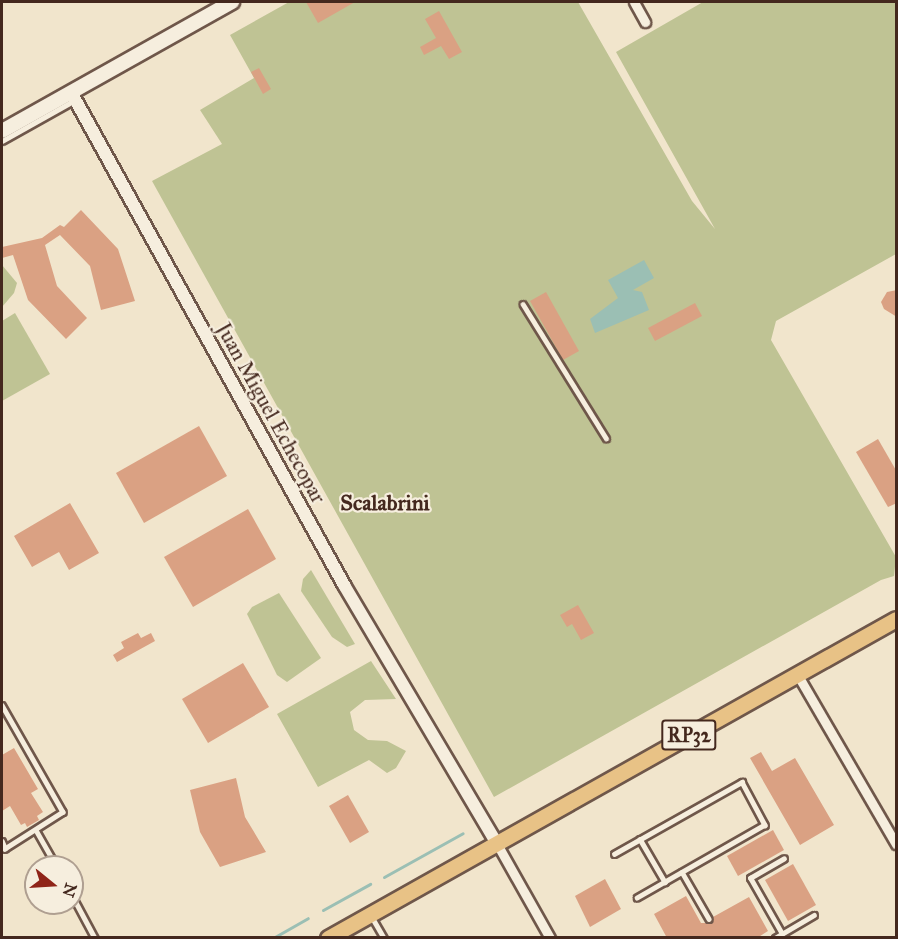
<!DOCTYPE html>
<html>
<head>
<meta charset="utf-8">
<style>
  body { margin:0 }
  #map { position:relative; width:898px; height:939px; overflow:hidden; background:#f1e5cc; font-family:"IM FELL Great Primer",serif }
  div>[style] { position:absolute }
  [style*='--x'] { left:calc(var(--x)*1px); top:calc(var(--y)*1px); width:calc(var(--w)*1px); rotate:calc(var(--a)*1deg) }
  .green>* { inset:0; background:#bfc394 }
  .water>* { inset:0; background:#9bbfb4 }
  .stream>* { height:3px; margin:-1.5px; padding:0 1.5px; transform-origin:1.5px; border-radius:1.5px; background:#9bbfb4 }
  .building>* { inset:0; background:#daa183 }
  .roads { filter:drop-shadow(2px 0 #6f574a) drop-shadow(-2px 0 #6f574a) drop-shadow(0 2px #6f574a) drop-shadow(0 -2px #6f574a) }
  .service>* { height:4.5px; margin:-2.25px; padding:0 2.25px; transform-origin:2.25px; border-radius:2.25px; background:#f6eede }
  .minor>* { height:9px; margin:-4.5px; padding:0 4.5px; transform-origin:4.5px; border-radius:4.5px; background:#f6eede }
  .tertiary>* { height:12px; margin:-6px; padding:0 6px; transform-origin:6px; border-radius:6px; background:#f6eede }
  .secondary>* { height:14px; margin:-7px; padding:0 7px; transform-origin:7px; border-radius:7px; background:#f6eede }
  .primary>* { height:15px; margin:-7.5px; padding:0 7.5px; transform-origin:7.5px; border-radius:7.5px; background:#e8c286 }
  span { translate:-50% -50%; white-space:nowrap; text-align:center; line-height:1.15; -webkit-text-stroke:4.5px #f6eede; paint-order:stroke }
  .shield-label span { padding:2px 4px; background:#f6eede; border:2px solid; border-radius:4px; -webkit-text-stroke-width:0 }
  .shield-label { font-size:20px; color:#44281e; font-weight:700 }
  .street-label { font-size:21px; color:#44281e }
  .neighbourhood-label { font-size:22px; color:#44281e; font-weight:700 }
  .frame { position:absolute; inset:0; border:3px solid #44281e; pointer-events:none }
  .north { position:absolute; left:24px; top:855px; width:60px; height:60px; box-sizing:border-box; background:#f6eede; border:2px solid #af9f91; border-radius:50%; rotate:108deg; font-size:16px; font-weight:700; line-height:24px; text-align:center; color:#44281e }
  .north::after { content:''; display:block; margin:auto; width:21px; height:27px; background:#8f2418; clip-path:polygon(50% 0,100% 100%,50% 72%,0 100%) }
</style>
</head>
<body>
<div id="map">
  <div class="green">
    <i style="clip-path:polygon(289px 2px,578px 2px,692px 201px,715px 229px,616px 52px,703px 2px,896px 2px,896px 254px,776px 321px,771px 340px,896px 557px,894px 576px,881px 580px,494px 797px,152px 181px,222px 144px,200px 110px,254px 78px,230px 35px)"></i>
    <i style="clip-path:polygon(2px 265px,17px 283px,14px 293px,2px 307px)"></i>
    <i style="clip-path:polygon(15px 313px,50px 374px,2px 401px,2px 321px)"></i>
    <i style="clip-path:polygon(311px 570px,355px 644px,347px 647px,332px 637px,301px 591px,303px 579px)"></i>
    <i style="clip-path:polygon(279px 593px,321px 658px,287px 682px,277px 675px,247px 614px,252px 607px)"></i>
    <i style="clip-path:polygon(371px 661px,396px 699px,365px 700px,350px 712px,354px 730px,368px 740px,387px 741px,406px 751px,396px 768px,387px 773px,369px 760px,318px 787px,277px 714px)"></i>
  </div>
  <div class="water">
    <i style="clip-path:polygon(644px 260px,654px 278px,633px 290px,642px 292px,649px 310px,595px 333px,590px 319px,618px 298px,608px 280px)"></i>
  </div>
  <div class="stream">
    <i style="--x:384;--y:877;--w:90;--a:-29.1"></i>
    <i style="--x:323;--y:910;--w:54;--a:-29"></i>
    <i style="--x:273;--y:938;--w:40;--a:-29.7"></i>
  </div>
  <div class="building">
    <i style="clip-path:polygon(306px 2px,355px 2px,318px 23px)"></i>
    <i style="clip-path:polygon(439px 11px,462px 52px,449px 59px,441px 46px,424px 55px,420px 47px,436px 38px,425px 19px)"></i>
    <i style="clip-path:polygon(259px 68px,271px 89px,263px 94px,251px 72px)"></i>
    <i style="clip-path:polygon(81px 210px,118px 249px,135px 301px,101px 310px,90px 266px,60px 235px,45px 245px,57px 286px,87px 318px,66px 339px,28px 300px,13px 255px,2px 258px,2px 247px,42px 238px,60px 225px,64px 227px)"></i>
    <i style="clip-path:polygon(897px 290px,897px 317px,884px 309px,881px 302px,887px 292px)"></i>
    <i style="clip-path:polygon(546px 292px,579px 351px,563px 360px,530px 301px)"></i>
    <i style="clip-path:polygon(695px 303px,702px 316px,655px 341px,648px 328px)"></i>
    <i style="clip-path:polygon(199px 426px,227px 476px,144px 523px,116px 473px)"></i>
    <i style="clip-path:polygon(878px 439px,897px 472px,897px 503px,888px 507px,856px 452px)"></i>
    <i style="clip-path:polygon(70px 503px,99px 553px,69px 570px,59px 552px,32px 567px,14px 536px)"></i>
    <i style="clip-path:polygon(248px 509px,276px 559px,193px 607px,164px 557px)"></i>
    <i style="clip-path:polygon(578px 605px,594px 633px,581px 640px,572px 624px,567px 627px,560px 615px)"></i>
    <i style="clip-path:polygon(138px 633px,141px 638px,151px 633px,155px 641px,117px 662px,113px 655px,124px 648px,121px 642px)"></i>
    <i style="clip-path:polygon(243px 663px,269px 707px,208px 743px,182px 699px)"></i>
    <i style="clip-path:polygon(14px 748px,38px 789px,31px 793px,43px 812px,37px 816px,39px 820px,27px 827px,25px 823px,21px 825px,10px 806px,2px 811px,2px 755px)"></i>
    <i style="clip-path:polygon(761px 752px,772px 771px,795px 758px,834px 825px,800px 845px,750px 758px)"></i>
    <i style="clip-path:polygon(236px 778px,245px 817px,266px 852px,220px 867px,200px 832px,190px 790px)"></i>
    <i style="clip-path:polygon(348px 795px,369px 832px,350px 843px,329px 806px)"></i>
    <i style="clip-path:polygon(773px 830px,784px 850px,738px 876px,727px 856px)"></i>
    <i style="clip-path:polygon(793px 864px,816px 905px,788px 921px,765px 880px)"></i>
    <i style="clip-path:polygon(605px 879px,621px 909px,590px 927px,575px 896px)"></i>
    <i style="clip-path:polygon(686px 896px,701px 923px,710px 923px,713px 917px,749px 897px,768px 931px,757px 938px,667px 938px,654px 914px)"></i>
  </div>
  <div class="roads">
    <div class="service">
      <i style="--x:2;--y:141;--w:84;--a:-29.3"></i>
      <i style="--x:523;--y:304;--w:158;--a:58.2"></i>
      <i style="--x:2;--y:705;--w:123;--a:60.3"></i>
      <i style="--x:63;--y:812;--w:69;--a:147.5"></i>
      <i style="--x:5;--y:849;--w:8;--a:-113"></i>
      <i style="--x:36;--y:830;--w:43;--a:60.4"></i>
      <i style="--x:640;--y:839;--w:50;--a:59.8"></i>
      <i style="--x:614;--y:854;--w:147;--a:-29.4"></i>
      <i style="--x:742;--y:782;--w:49;--a:61.9"></i>
      <i style="--x:765;--y:825;--w:147;--a:150.3"></i>
      <i style="--x:682;--y:872;--w:54;--a:60.1"></i>
      <i style="--x:72;--y:895;--w:49;--a:61.9"></i>
      <i style="--x:372;--y:917;--w:24;--a:60"></i>
      <i style="--x:782;--y:934;--w:64;--a:-119.7"></i>
      <i style="--x:750;--y:878;--w:39;--a:-30"></i>
      <i style="--x:775;--y:938;--w:45;--a:-30.5"></i>
    </div>
    <div class="minor">
      <i style="--x:634;--y:2;--w:23;--a:61"></i>
      <i style="--x:797;--y:674;--w:197;--a:59.8"></i>
      <i style="--x:497;--y:844;--w:108;--a:60.6"></i>
    </div>
    <div class="tertiary">
      <i style="--x:71;--y:92;--w:564;--a:61.02"></i>
      <i style="--x:344;--y:585;--w:301;--a:59.4"></i>
    </div>
    <div class="secondary">
      <i style="--x:2;--y:131;--w:264;--a:-29.3"></i>
    </div>
    <div class="primary">
      <i style="--x:328;--y:938;--w:651;--a:-29.32"></i>
    </div>
  </div>
  <div class="shield-label">
    <span style="left:689px;top:735px">RP32</span>
  </div>
  <div class="street-label">
    <span style="left:271px;top:413px;rotate:61deg">Juan Miguel Echecopar</span>
  </div>
  <div class="neighbourhood-label">
    <span style="left:385px;top:503px">Scalabrini</span>
  </div>
  <div class="frame"></div>
  <div class="north">N</div>
</div>
</body>
</html>
